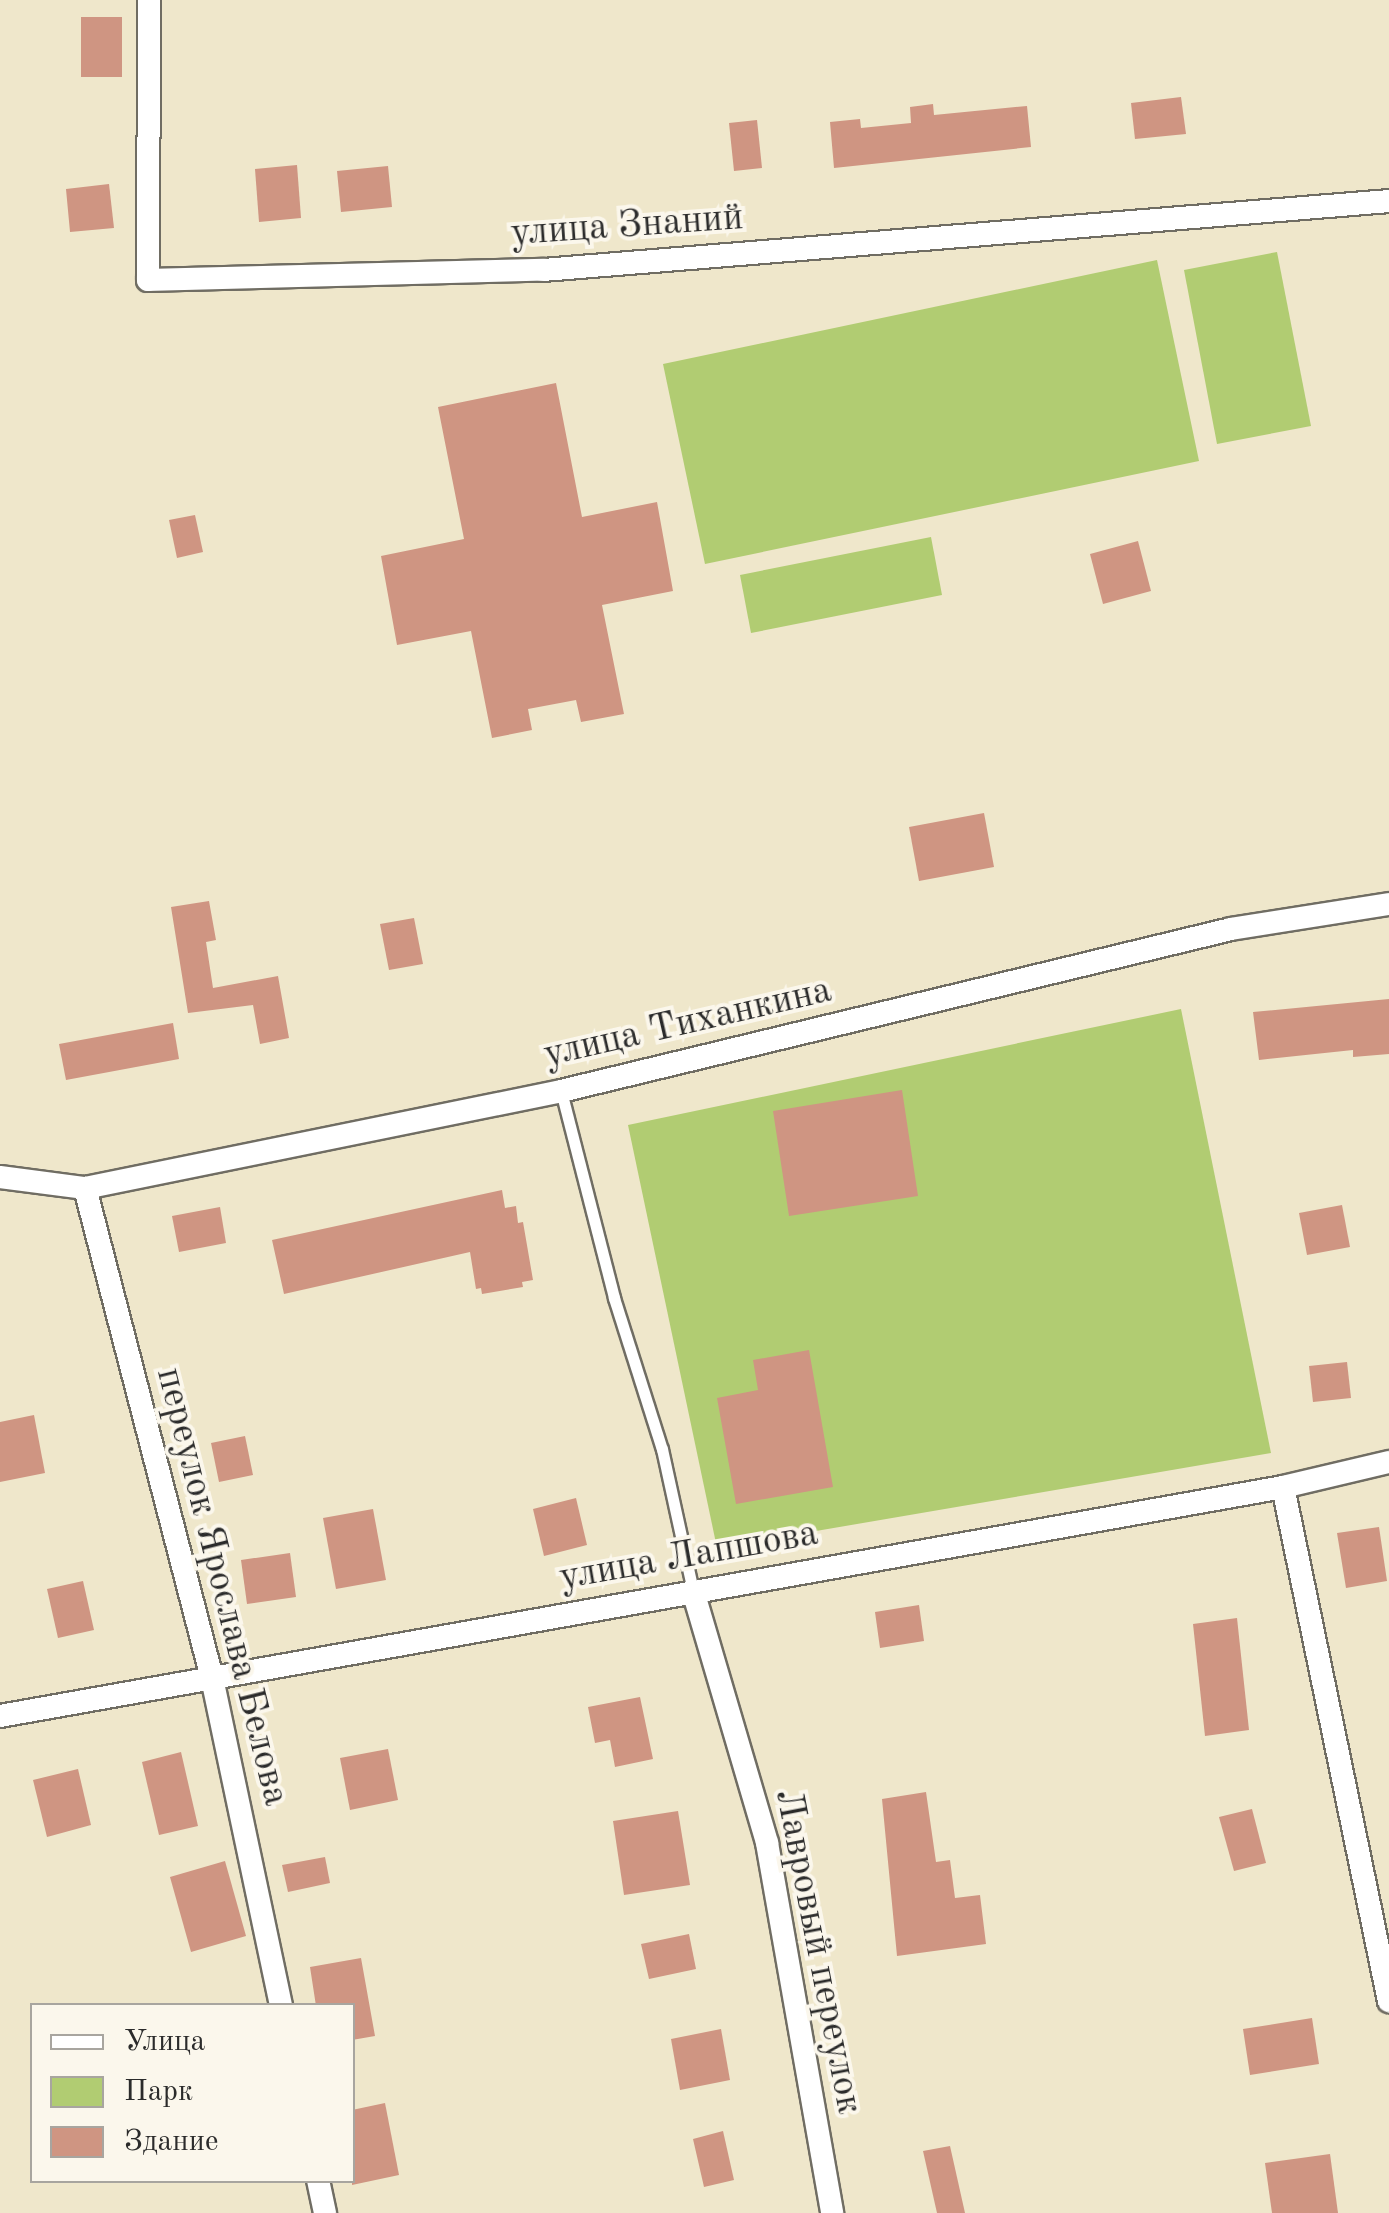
<!DOCTYPE html>
<html>
<head>
<meta charset="utf-8">
<style>
  body { margin:0 }
  #map { position:relative; width:1389px; height:2213px; overflow:hidden; background:#efe7cb; font-family:"Old Standard TT",serif }
  div>[style] { position:absolute }
  [style*='--x'] { left:calc(var(--x)*1px); top:calc(var(--y)*1px); width:calc(var(--w)*1px); rotate:calc(var(--a)*1deg) }
  .green>* { inset:0; background:#b1cc72 }
  .building>* { inset:0; background:#cf9582 }
  .roads { filter:drop-shadow(2px 0 #706d63) drop-shadow(-2px 0 #706d63) drop-shadow(0 2px #706d63) drop-shadow(0 -2px #706d63) }
  .service>* { height:11px; margin:-5.5px; padding:0 5.5px; transform-origin:5.5px; border-radius:5.5px; background:#fff }
  .minor>* { height:22px; margin:-11px; padding:0 11px; transform-origin:11px; border-radius:11px; background:#fff }
  span { translate:-50% -50%; white-space:nowrap; text-align:center; line-height:1.15; -webkit-text-stroke:8px #fbf7ec; paint-order:stroke }
  .street-label { font-size:38px; color:#2b2b2b }
  .legend { position:absolute; left:30px; top:2003px; width:325px; height:180px; box-sizing:border-box; background:#fbf7ec; border:2px solid #a8a59f; margin:0; padding:12px 18px; list-style:none; font-size:30px; color:#2b2b2b }
  .legend li { display:flex; align-items:center; gap:20px; height:50px }
  .legend b { width:50px; border:2px solid #a8a59f }
</style>
</head>
<body>
<div id="map">
  <div class="green">
    <i style="clip-path:polygon(1277px 252px,1311px 426px,1217px 444px,1184px 270px)"></i>
    <i style="clip-path:polygon(1157px 260px,1199px 461px,705px 564px,663px 364px)"></i>
    <i style="clip-path:polygon(931px 537px,942px 595px,751px 633px,740px 575px)"></i>
    <i style="clip-path:polygon(1181px 1009px,1271px 1453px,717px 1548px,628px 1125px)"></i>
  </div>
  <div class="building">
    <i style="clip-path:polygon(81px 17px,122px 17px,122px 77px,81px 77px)"></i>
    <i style="clip-path:polygon(1181px 97px,1186px 134px,1135px 139px,1131px 103px)"></i>
    <i style="clip-path:polygon(933px 104px,934px 115px,1027px 106px,1031px 147px,834px 168px,830px 122px,860px 119px,861px 128px,911px 123px,910px 107px)"></i>
    <i style="clip-path:polygon(757px 120px,762px 168px,734px 171px,729px 123px)"></i>
    <i style="clip-path:polygon(297px 165px,301px 218px,259px 222px,255px 169px)"></i>
    <i style="clip-path:polygon(388px 166px,392px 207px,341px 212px,337px 171px)"></i>
    <i style="clip-path:polygon(109px 184px,114px 228px,70px 232px,66px 189px)"></i>
    <i style="clip-path:polygon(556px 383px,582px 517px,657px 502px,673px 591px,602px 605px,624px 714px,581px 722px,576px 700px,528px 709px,532px 730px,492px 738px,471px 631px,397px 645px,381px 556px,464px 539px,438px 407px)"></i>
    <i style="clip-path:polygon(195px 515px,203px 552px,177px 558px,169px 520px)"></i>
    <i style="clip-path:polygon(1138px 541px,1151px 591px,1103px 604px,1090px 554px)"></i>
    <i style="clip-path:polygon(984px 813px,994px 867px,919px 881px,909px 827px)"></i>
    <i style="clip-path:polygon(209px 901px,216px 940px,206px 942px,213px 988px,278px 976px,289px 1038px,260px 1044px,253px 1005px,188px 1013px,171px 907px)"></i>
    <i style="clip-path:polygon(414px 918px,423px 964px,389px 970px,380px 924px)"></i>
    <i style="clip-path:polygon(1389px 999px,1389px 1054px,1353px 1057px,1353px 1050px,1259px 1060px,1253px 1012px)"></i>
    <i style="clip-path:polygon(173px 1023px,179px 1059px,66px 1080px,59px 1044px)"></i>
    <i style="clip-path:polygon(902px 1090px,918px 1196px,789px 1216px,773px 1111px)"></i>
    <i style="clip-path:polygon(502px 1190px,505px 1208px,516px 1206px,518px 1223px,523px 1222px,533px 1280px,522px 1282px,523px 1287px,482px 1294px,481px 1288px,476px 1289px,470px 1252px,284px 1294px,272px 1240px)"></i>
    <i style="clip-path:polygon(1342px 1205px,1350px 1247px,1307px 1255px,1299px 1213px)"></i>
    <i style="clip-path:polygon(220px 1207px,226px 1243px,179px 1252px,172px 1216px)"></i>
    <i style="clip-path:polygon(809px 1350px,833px 1487px,736px 1504px,717px 1398px,758px 1390px,753px 1360px)"></i>
    <i style="clip-path:polygon(1347px 1362px,1351px 1398px,1313px 1402px,1309px 1366px)"></i>
    <i style="clip-path:polygon(34px 1415px,45px 1473px,0 1482px,0 1422px)"></i>
    <i style="clip-path:polygon(245px 1436px,253px 1475px,219px 1482px,211px 1443px)"></i>
    <i style="clip-path:polygon(576px 1498px,587px 1545px,544px 1556px,533px 1509px)"></i>
    <i style="clip-path:polygon(373px 1509px,386px 1580px,336px 1589px,323px 1518px)"></i>
    <i style="clip-path:polygon(1379px 1527px,1387px 1581px,1346px 1588px,1337px 1533px)"></i>
    <i style="clip-path:polygon(290px 1553px,296px 1597px,247px 1604px,241px 1560px)"></i>
    <i style="clip-path:polygon(83px 1581px,94px 1630px,58px 1638px,47px 1589px)"></i>
    <i style="clip-path:polygon(919px 1605px,924px 1641px,880px 1648px,875px 1612px)"></i>
    <i style="clip-path:polygon(1237px 1618px,1249px 1730px,1205px 1736px,1193px 1624px)"></i>
    <i style="clip-path:polygon(640px 1697px,653px 1759px,615px 1767px,610px 1740px,595px 1743px,588px 1707px)"></i>
    <i style="clip-path:polygon(388px 1749px,398px 1800px,350px 1810px,340px 1758px)"></i>
    <i style="clip-path:polygon(181px 1752px,198px 1826px,159px 1835px,142px 1762px)"></i>
    <i style="clip-path:polygon(78px 1769px,91px 1825px,47px 1837px,33px 1780px)"></i>
    <i style="clip-path:polygon(926px 1792px,936px 1862px,950px 1860px,955px 1898px,980px 1895px,986px 1944px,897px 1956px,882px 1799px)"></i>
    <i style="clip-path:polygon(1252px 1809px,1266px 1863px,1234px 1871px,1219px 1817px)"></i>
    <i style="clip-path:polygon(678px 1811px,690px 1885px,624px 1895px,613px 1821px)"></i>
    <i style="clip-path:polygon(325px 1857px,330px 1883px,288px 1892px,282px 1865px)"></i>
    <i style="clip-path:polygon(225px 1861px,246px 1936px,191px 1952px,170px 1877px)"></i>
    <i style="clip-path:polygon(689px 1934px,696px 1969px,649px 1979px,641px 1944px)"></i>
    <i style="clip-path:polygon(361px 1958px,375px 2036px,352px 2040px,352px 2006px,316px 2006px,310px 1967px)"></i>
    <i style="clip-path:polygon(1312px 2018px,1319px 2064px,1250px 2075px,1243px 2029px)"></i>
    <i style="clip-path:polygon(721px 2029px,730px 2080px,680px 2090px,671px 2039px)"></i>
    <i style="clip-path:polygon(385px 2103px,399px 2175px,352px 2185px,352px 2110px)"></i>
    <i style="clip-path:polygon(723px 2131px,734px 2180px,704px 2187px,693px 2139px)"></i>
    <i style="clip-path:polygon(950px 2146px,965px 2213px,937px 2213px,923px 2151px)"></i>
    <i style="clip-path:polygon(1330px 2154px,1338px 2213px,1272px 2213px,1265px 2163px)"></i>
  </div>
  <div class="roads">
    <div class="service">
      <i style="--x:561;--y:1091;--w:214;--a:75.6"></i>
      <i style="--x:614;--y:1298;--w:158;--a:72.4"></i>
      <i style="--x:662;--y:1449;--w:145;--a:77.7"></i>
    </div>
    <div class="minor">
      <i style="--x:149;--y:0;--w:280;--a:90.2"></i>
      <i style="--x:148;--y:280;--w:395;--a:-1.5"></i>
      <i style="--x:543;--y:270;--w:849;--a:-4.66"></i>
      <i style="--x:0;--y:1177;--w:86;--a:7.4"></i>
      <i style="--x:85;--y:1188;--w:486;--a:-11.5"></i>
      <i style="--x:561;--y:1091;--w:689;--a:-13.59"></i>
      <i style="--x:1231;--y:929;--w:160;--a:-9"></i>
      <i style="--x:85;--y:1188;--w:506;--a:75.47"></i>
      <i style="--x:212;--y:1678;--w:335;--a:78.1"></i>
      <i style="--x:1283;--y:1487;--w:525;--a:78.35"></i>
      <i style="--x:693;--y:1591;--w:263;--a:73.6"></i>
      <i style="--x:767;--y:1843;--w:376;--a:80"></i>
      <i style="--x:0;--y:1716;--w:1303;--a:-10.12"></i>
      <i style="--x:1283;--y:1487;--w:109;--a:-13.3"></i>
      <i style="--x:318;--y:2180;--w:34;--a:78"></i>
    </div>
  </div>
  <div class="street-label">
    <span style="left:627px;top:227px;rotate:-4deg">улица Знаний</span>
    <span style="left:688px;top:1024px;rotate:-13deg">улица Тиханкина</span>
    <span style="left:689px;top:1557px;rotate:-10deg">улица Лапшова</span>
    <span style="left:221px;top:1587px;rotate:76deg">переулок Ярослава Белова</span>
    <span style="left:817px;top:1952px;rotate:79deg">Лавровый переулок</span>
  </div>
  <ul class="legend">
  <li><b style="height:12px;background:#fff"></b>Улица</li>
  <li><b style="height:28px;background:#b1cc72"></b>Парк</li>
  <li><b style="height:28px;background:#cf9582"></b>Здание</li>
  </ul>
</div>
</body>
</html>
